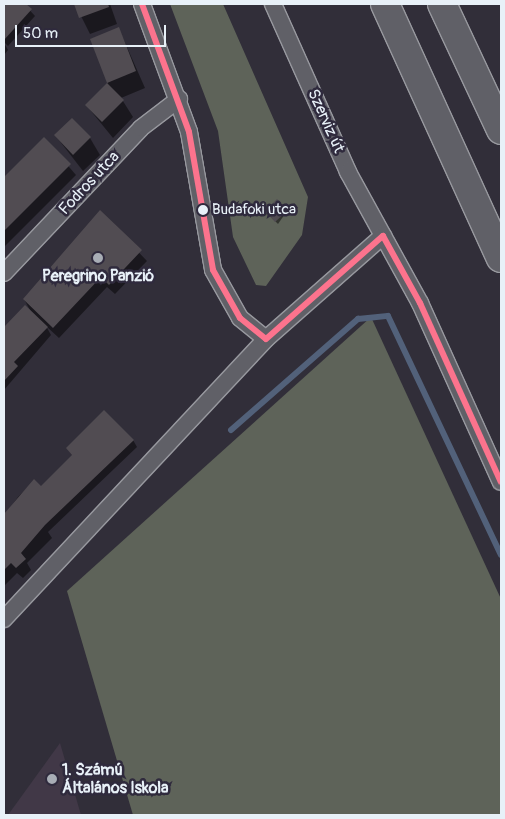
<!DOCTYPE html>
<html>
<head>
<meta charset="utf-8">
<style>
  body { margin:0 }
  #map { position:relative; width:505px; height:819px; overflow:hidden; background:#312e39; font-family:Pangolin,sans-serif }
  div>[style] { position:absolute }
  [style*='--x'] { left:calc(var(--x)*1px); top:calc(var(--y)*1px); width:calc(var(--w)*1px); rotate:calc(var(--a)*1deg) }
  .built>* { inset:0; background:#413847 }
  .green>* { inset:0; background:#5e6359 }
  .shadow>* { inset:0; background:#0007 }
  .stream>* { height:6px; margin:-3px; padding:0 3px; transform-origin:3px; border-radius:3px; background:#52617a }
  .building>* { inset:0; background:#514c52 }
  .roads { filter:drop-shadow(1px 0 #98999f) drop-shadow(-1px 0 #98999f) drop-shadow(0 1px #98999f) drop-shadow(0 -1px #98999f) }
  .minor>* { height:16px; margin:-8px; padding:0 8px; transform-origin:8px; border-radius:8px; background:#606067 }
  .motorway>* { height:28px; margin:-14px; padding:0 14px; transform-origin:14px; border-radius:14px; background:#606067 }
  .bus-1>* { height:6px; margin:-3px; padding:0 3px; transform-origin:3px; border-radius:3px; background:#fc738d }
  .dots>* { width:14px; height:14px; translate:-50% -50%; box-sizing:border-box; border:2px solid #2f2a3d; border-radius:50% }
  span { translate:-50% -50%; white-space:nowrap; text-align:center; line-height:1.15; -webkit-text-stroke:5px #2f2a3d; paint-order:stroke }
  .bus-label { font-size:15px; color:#e8f1f8 }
  .left { translate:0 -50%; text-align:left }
  .street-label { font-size:16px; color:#e8f1f8 }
  .poi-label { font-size:16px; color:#e8f1f8; font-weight:700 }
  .frame { position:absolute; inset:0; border:5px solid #e8f1f8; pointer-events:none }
  .scale { position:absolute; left:15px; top:25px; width:151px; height:22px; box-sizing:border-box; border:2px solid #e8f1f8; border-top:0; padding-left:6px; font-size:15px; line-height:18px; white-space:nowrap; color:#e8f1f8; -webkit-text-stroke:4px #2f2a3d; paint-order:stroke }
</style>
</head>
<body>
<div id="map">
  <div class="built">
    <i style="clip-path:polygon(60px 743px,81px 815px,8px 815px)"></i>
  </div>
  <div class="green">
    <i style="clip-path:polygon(170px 4px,223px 4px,308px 197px,302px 235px,266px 286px,256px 285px,233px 237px,218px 131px)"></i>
    <i style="clip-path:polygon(371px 317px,501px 599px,501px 815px,133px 815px,67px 591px)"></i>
  </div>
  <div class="shadow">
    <i style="clip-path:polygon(4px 4px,24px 4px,35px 16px,8px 46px,4px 42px)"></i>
    <i style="clip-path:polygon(75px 4px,110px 4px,117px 24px,90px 34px)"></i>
    <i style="clip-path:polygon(119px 29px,145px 88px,121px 98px,133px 117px,113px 138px,86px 105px,108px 83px,91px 39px)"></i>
    <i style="clip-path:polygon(4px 43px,8px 50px,4px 55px)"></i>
    <i style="clip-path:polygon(55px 135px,90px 138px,100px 155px,83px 171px)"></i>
    <i style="clip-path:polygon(44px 138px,76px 175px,4px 247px,4px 178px)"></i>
    <i style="clip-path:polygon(287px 211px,278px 224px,269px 215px)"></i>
    <i style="clip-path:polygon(100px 212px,147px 261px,115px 294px,107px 287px,59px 338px,46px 326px,51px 335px,4px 390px,4px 329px,25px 307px,31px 312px,24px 299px)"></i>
    <i style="clip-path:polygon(133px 440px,137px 447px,48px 532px,52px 538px,27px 563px,31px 570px,23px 578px,17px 573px,4px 586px,4px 516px,18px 497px,34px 481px,41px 488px,73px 456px,67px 448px)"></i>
  </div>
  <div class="stream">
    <i style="--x:231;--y:430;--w:169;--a:-41.2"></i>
    <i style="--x:358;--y:319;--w:30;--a:-6"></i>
    <i style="--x:388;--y:316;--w:264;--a:64.7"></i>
  </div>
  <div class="building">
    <i style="clip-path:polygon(4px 4px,26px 4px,32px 9px,4px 40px)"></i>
    <i style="clip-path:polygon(74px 4px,108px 4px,109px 7px,79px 18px)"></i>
    <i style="clip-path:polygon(119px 27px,136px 71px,107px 83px,90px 39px)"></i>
    <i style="clip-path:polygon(107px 83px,124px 100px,102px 122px,85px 105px)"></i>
    <i style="clip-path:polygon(72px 118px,91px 137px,73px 155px,54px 135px)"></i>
    <i style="clip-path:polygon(44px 137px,71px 164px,4px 231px,4px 177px)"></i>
    <i style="clip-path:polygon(277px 199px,288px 210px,275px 222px,265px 211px)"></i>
    <i style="clip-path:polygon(100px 210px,142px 250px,109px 285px,101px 277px,53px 328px,23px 299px)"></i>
    <i style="clip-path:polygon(25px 305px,48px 327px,14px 362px,18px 366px,4px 381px,4px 327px)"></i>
    <i style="clip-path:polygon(104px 410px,134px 440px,45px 525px,21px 553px,26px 559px,16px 568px,11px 563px,4px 570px,4px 514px,34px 479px,41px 486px,72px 455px,66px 448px)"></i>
  </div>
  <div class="roads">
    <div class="minor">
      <i style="--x:142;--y:4;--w:136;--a:69.8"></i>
      <i style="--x:189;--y:132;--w:140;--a:80.1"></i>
      <i style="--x:213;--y:270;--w:55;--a:60.6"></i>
      <i style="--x:240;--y:318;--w:33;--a:39"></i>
      <i style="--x:273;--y:4;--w:184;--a:65.9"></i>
      <i style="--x:348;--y:172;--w:149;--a:61.2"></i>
      <i style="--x:420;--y:303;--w:196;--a:65.7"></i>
      <i style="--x:4;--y:273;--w:199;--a:-46.6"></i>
      <i style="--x:141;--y:128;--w:48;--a:-37.3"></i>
      <i style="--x:4;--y:619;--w:383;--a:-46.9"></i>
      <i style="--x:266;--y:339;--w:156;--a:-41.4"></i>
    </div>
    <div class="motorway">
      <i style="--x:385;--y:4;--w:279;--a:65.5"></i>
      <i style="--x:442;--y:4;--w:139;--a:64.9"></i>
    </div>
  </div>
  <div class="bus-1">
    <i style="--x:142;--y:4;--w:136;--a:69.8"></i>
    <i style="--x:189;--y:132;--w:140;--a:80.1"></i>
    <i style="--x:213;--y:270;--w:55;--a:60.6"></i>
    <i style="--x:240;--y:318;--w:33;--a:39"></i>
    <i style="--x:383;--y:236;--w:77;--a:61.1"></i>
    <i style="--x:420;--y:303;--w:196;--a:65.7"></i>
    <i style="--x:266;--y:339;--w:156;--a:-41.4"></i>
  </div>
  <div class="dots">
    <i style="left:203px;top:210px;background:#e8f1f8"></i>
    <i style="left:98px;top:258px;background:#a8adb5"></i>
    <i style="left:52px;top:779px;background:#a8adb5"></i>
  </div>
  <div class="bus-label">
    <span class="left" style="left:212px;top:210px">Budafoki utca</span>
  </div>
  <div class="street-label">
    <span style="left:326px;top:121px;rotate:66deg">Szerviz út</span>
    <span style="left:89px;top:183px;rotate:-47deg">Fodros utca</span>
  </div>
  <div class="poi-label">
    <span style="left:98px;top:276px">Peregrino Panzió</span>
    <span class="left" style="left:62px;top:779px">1. Számú<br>Általános Iskola</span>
  </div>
  <div class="frame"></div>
  <div class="scale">50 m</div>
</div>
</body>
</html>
